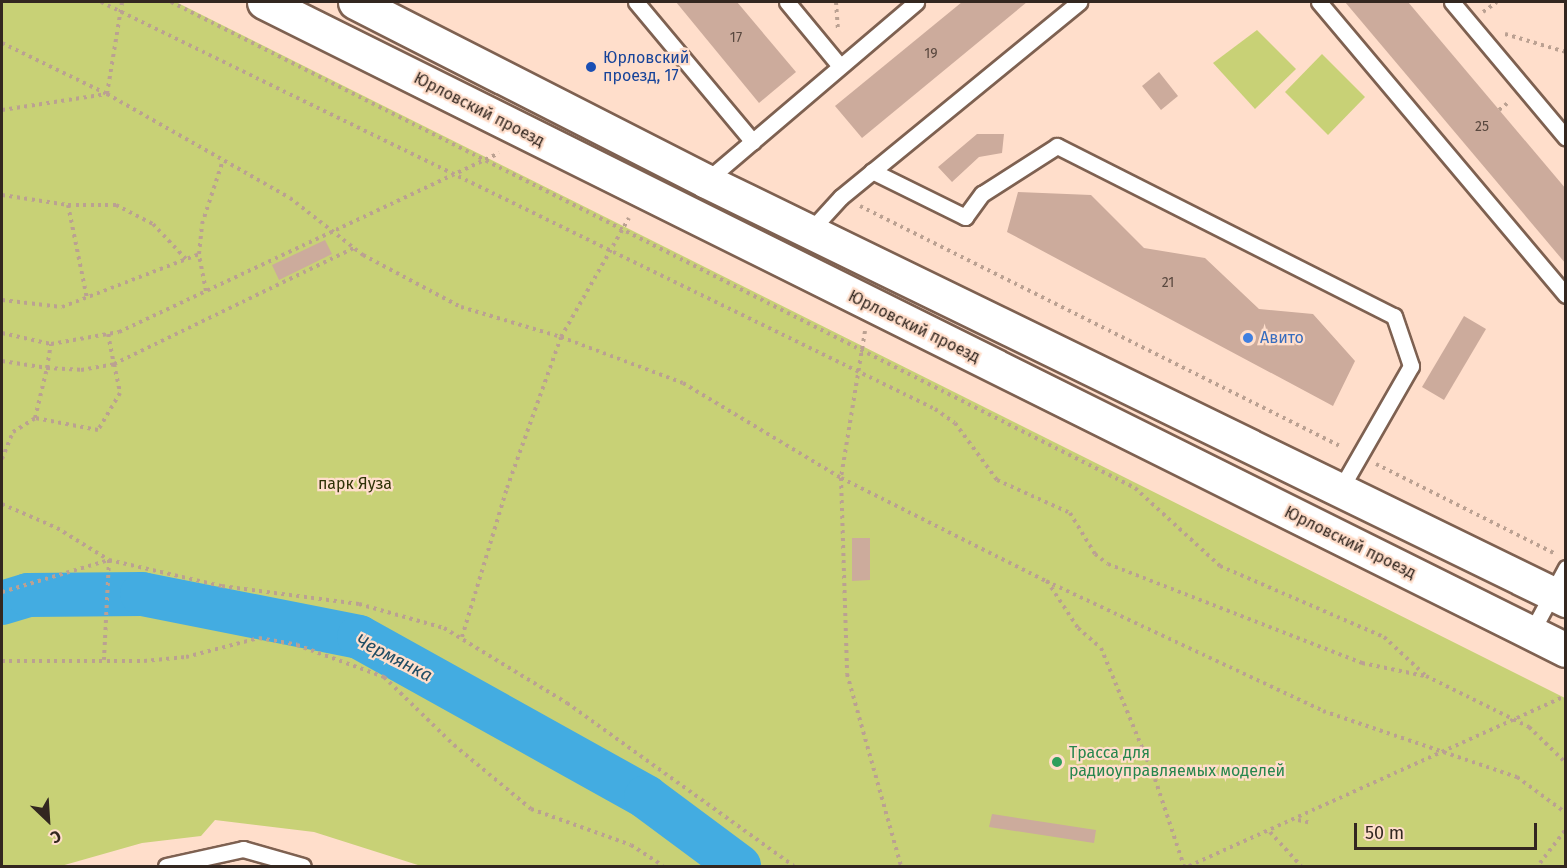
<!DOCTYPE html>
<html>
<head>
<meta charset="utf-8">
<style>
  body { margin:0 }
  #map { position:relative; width:1567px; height:868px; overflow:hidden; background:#ffdecb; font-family:"Fira Sans",sans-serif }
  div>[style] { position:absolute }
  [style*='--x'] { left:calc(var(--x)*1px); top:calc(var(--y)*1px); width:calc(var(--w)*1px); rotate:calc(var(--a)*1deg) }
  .green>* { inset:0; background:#c8d176 }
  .river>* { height:44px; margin:-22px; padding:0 22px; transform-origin:22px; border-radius:22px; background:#43ace1 }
  .building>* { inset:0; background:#ccab9c }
  .path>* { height:4px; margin-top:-2px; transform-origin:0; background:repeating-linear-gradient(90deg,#bba192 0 3px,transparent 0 7.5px) }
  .roads { filter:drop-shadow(2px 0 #7e6151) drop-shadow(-2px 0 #7e6151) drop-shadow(0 2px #7e6151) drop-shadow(0 -2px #7e6151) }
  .service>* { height:15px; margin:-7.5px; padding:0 7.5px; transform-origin:7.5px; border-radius:7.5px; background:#fff }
  .secondary>* { height:33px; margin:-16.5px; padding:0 16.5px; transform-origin:16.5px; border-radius:16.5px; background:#fff }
  .dots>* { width:16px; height:16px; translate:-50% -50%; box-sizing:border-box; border:3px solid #ffdecb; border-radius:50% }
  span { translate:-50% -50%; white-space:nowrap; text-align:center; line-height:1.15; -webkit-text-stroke:4.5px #ffdecb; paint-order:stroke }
  .number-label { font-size:14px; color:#59483f }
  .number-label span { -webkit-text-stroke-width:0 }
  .transit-label { font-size:16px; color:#164399 }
  .left { translate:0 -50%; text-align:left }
  .street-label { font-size:16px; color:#332720 }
  .shop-label { font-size:16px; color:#366cbe }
  .park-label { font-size:16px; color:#2f3207 }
  .leisure-label { font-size:16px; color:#27864d }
  .water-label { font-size:18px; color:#214c63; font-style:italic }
  .frame { position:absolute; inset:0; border:3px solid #332720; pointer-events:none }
  .north { position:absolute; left:18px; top:790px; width:60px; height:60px; -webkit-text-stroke:4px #ffdecb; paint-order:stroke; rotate:155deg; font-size:16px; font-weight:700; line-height:24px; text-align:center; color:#332720 }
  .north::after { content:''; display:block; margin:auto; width:21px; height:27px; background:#332720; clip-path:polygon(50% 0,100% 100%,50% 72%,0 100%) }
  .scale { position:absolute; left:1354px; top:823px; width:183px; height:27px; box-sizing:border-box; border:3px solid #332720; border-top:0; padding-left:8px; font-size:18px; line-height:21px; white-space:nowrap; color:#332720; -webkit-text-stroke:4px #ffdecb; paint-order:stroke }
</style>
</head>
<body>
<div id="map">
  <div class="green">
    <i style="clip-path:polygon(2px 2px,176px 2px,1565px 698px,1565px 866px,421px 866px,314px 832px,215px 820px,201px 836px,142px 843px,61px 866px,2px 866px)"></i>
    <i style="clip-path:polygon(1257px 30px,1296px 69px,1255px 109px,1213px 63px)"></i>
    <i style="clip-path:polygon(1322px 54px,1365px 97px,1328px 135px,1285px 92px)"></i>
  </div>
  <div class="river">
    <i style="--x:2;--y:603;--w:27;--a:-17"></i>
    <i style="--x:28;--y:595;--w:114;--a:-0.5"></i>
    <i style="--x:142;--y:594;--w:221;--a:11.2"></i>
    <i style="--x:359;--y:637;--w:329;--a:29.1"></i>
    <i style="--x:646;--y:797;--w:116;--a:36.6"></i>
  </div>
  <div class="building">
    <i style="clip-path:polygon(676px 2px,737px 2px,796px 72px,759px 103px)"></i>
    <i style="clip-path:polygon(962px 2px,1027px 2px,862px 138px,835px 106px)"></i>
    <i style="clip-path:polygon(1345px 2px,1408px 2px,1566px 189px,1566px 264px)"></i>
    <i style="clip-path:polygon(1159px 72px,1178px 96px,1161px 110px,1142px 86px)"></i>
    <i style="clip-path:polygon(977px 134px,1004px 134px,1002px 153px,979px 157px,952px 182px,938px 167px)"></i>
    <i style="clip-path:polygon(1018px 192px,1091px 195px,1144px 248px,1205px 258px,1259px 309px,1313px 314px,1355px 361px,1333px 406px,1007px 232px)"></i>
    <i style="clip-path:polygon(325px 240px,332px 254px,279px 280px,272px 265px)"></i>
    <i style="clip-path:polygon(1464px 316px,1486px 329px,1444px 400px,1422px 387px)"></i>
    <i style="clip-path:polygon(852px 538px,870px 538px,870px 580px,852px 581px)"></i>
    <i style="clip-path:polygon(992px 814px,1096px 830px,1094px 843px,989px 827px)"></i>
  </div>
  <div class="path">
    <i style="--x:101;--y:2;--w:928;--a:26.01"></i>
    <i style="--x:935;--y:409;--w:24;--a:35"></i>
    <i style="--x:955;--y:423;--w:71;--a:53.6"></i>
    <i style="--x:997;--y:480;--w:80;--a:24.3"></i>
    <i style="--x:1070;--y:513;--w:48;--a:58.6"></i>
    <i style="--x:1095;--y:554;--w:16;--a:38"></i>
    <i style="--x:1108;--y:564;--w:273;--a:21.3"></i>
    <i style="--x:1362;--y:663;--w:64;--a:11.7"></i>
    <i style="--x:171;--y:2;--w:1080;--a:26.75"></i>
    <i style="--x:1135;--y:488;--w:115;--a:42.5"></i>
    <i style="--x:1220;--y:566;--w:179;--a:23.4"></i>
    <i style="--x:1384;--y:637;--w:57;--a:42.9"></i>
    <i style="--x:1426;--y:676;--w:115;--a:26.3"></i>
    <i style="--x:1529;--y:727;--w:52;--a:44.2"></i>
    <i style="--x:836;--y:2;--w:30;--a:86"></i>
    <i style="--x:1483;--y:12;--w:17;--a:-36"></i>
    <i style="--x:1505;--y:34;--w:64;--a:16.4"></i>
    <i style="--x:2;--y:43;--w:117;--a:25.9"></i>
    <i style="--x:107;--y:94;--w:210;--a:29.6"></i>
    <i style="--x:290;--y:198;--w:93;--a:38"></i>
    <i style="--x:363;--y:255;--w:111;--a:28"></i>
    <i style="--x:461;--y:307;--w:104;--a:16.7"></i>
    <i style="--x:561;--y:337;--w:130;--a:20.7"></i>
    <i style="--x:683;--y:383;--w:184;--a:31"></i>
    <i style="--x:841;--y:478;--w:229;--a:26.7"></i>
    <i style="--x:1046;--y:581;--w:306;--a:25.1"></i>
    <i style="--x:1323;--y:711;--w:205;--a:18.8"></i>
    <i style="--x:1517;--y:777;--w:61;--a:36.3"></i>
    <i style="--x:2;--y:110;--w:106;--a:-8.7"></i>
    <i style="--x:107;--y:94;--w:93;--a:-80.7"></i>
    <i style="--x:1499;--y:110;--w:14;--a:-39"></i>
    <i style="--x:2;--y:195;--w:67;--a:8.6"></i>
    <i style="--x:68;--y:205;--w:48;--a:0"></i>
    <i style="--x:116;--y:205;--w:42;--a:27.2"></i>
    <i style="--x:153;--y:224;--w:48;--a:46.7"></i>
    <i style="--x:68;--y:205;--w:95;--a:78.5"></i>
    <i style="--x:860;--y:206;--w:539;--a:26.57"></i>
    <i style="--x:206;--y:291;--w:38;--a:-101"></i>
    <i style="--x:199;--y:254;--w:30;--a:-84"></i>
    <i style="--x:202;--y:224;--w:67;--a:-71.8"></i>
    <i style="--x:2;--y:300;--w:60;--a:6.7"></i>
    <i style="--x:62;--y:307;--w:147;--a:-21.1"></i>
    <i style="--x:865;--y:331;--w:149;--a:99.3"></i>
    <i style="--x:841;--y:478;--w:196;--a:88.2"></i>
    <i style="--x:847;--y:674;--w:199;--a:74.3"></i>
    <i style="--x:2;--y:333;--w:50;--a:12.7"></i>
    <i style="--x:51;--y:344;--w:69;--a:-10"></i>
    <i style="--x:119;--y:332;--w:420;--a:-25.2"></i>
    <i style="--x:108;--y:334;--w:31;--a:79"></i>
    <i style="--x:114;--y:364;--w:267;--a:-25.8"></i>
    <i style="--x:2;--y:361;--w:46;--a:8.8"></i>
    <i style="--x:47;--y:368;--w:24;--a:-81"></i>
    <i style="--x:2;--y:459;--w:29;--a:-68"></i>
    <i style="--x:13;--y:432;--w:26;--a:-32"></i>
    <i style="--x:35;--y:418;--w:51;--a:-76.5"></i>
    <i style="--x:47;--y:368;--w:34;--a:3"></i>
    <i style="--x:81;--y:370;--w:34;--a:-10"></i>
    <i style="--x:114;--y:364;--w:30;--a:78"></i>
    <i style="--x:120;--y:393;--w:43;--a:120.7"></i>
    <i style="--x:98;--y:430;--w:64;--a:-169.2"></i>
    <i style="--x:1376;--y:464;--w:199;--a:26.6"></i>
    <i style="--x:2;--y:504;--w:60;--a:23.6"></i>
    <i style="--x:57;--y:528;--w:61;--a:31.6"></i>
    <i style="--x:109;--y:560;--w:100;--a:92.9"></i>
    <i style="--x:1047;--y:581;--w:56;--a:56.6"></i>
    <i style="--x:1078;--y:628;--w:30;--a:41"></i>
    <i style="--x:1101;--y:648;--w:142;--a:67.6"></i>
    <i style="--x:1155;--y:779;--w:92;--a:71.6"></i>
    <i style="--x:2;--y:592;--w:112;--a:-16.7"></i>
    <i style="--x:109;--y:560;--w:116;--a:13"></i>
    <i style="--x:222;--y:586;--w:138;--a:7.5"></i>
    <i style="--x:359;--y:604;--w:88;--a:15.8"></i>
    <i style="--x:444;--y:628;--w:144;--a:31.4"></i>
    <i style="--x:567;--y:703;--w:279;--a:35.7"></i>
    <i style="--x:462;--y:637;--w:156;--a:-73.2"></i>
    <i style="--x:507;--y:488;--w:160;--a:-70.3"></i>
    <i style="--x:561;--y:337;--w:137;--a:-60.3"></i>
    <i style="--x:2;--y:661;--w:142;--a:0"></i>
    <i style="--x:144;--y:661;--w:42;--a:-5.4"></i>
    <i style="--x:186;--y:657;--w:75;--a:-14.6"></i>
    <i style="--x:259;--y:638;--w:39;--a:10"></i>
    <i style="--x:297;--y:645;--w:93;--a:20.2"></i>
    <i style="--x:384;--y:677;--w:98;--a:44.2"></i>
    <i style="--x:454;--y:745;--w:100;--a:39.7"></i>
    <i style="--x:531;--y:809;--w:106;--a:19.8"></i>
    <i style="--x:631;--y:845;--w:38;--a:33"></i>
    <i style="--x:1298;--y:820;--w:13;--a:13"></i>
    <i style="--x:1270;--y:832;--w:46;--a:47.6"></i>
    <i style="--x:1540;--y:863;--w:43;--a:-52.6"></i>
    <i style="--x:1189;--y:866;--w:414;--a:-24.3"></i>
  </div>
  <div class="roads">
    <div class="service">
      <i style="--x:636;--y:2;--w:182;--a:50.1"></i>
      <i style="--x:787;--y:2;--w:83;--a:50.4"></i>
      <i style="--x:1319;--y:2;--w:383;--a:49.9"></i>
      <i style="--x:1452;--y:2;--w:177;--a:50"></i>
      <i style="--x:872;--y:171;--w:104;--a:26.3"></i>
      <i style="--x:965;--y:217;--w:29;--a:-54"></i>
      <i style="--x:982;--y:194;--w:89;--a:-32.6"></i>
      <i style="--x:1057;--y:146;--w:377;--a:26.8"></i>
      <i style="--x:1394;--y:316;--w:53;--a:71.2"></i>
      <i style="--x:1411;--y:366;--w:143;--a:119.8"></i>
      <i style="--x:706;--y:181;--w:276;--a:-40.4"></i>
      <i style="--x:809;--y:232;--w:47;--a:-47.6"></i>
      <i style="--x:841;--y:197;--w:308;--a:-39.3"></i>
      <i style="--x:1531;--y:633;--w:74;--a:-61.7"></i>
      <i style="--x:166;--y:866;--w:79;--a:-12.4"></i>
      <i style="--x:243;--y:849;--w:62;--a:15.8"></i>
    </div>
    <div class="secondary">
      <i style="--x:264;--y:2;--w:1454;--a:26.46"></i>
      <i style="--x:355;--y:2;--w:394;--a:27"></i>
      <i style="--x:706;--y:181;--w:957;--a:25.98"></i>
    </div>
  </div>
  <div class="dots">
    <i style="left:591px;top:67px;background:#1a4fb4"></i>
    <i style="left:1248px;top:338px;background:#3f7fe0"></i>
    <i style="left:1057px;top:762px;background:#2e9e5b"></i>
  </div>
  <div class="number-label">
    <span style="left:736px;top:38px">17</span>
    <span style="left:931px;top:54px">19</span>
    <span style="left:1482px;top:127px">25</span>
    <span style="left:1168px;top:283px">21</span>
  </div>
  <div class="transit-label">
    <span class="left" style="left:603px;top:67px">Юрловский<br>проезд, 17</span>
  </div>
  <div class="street-label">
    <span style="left:479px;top:110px;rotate:27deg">Юрловский проезд</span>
    <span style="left:914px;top:327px;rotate:26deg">Юрловский проезд</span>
    <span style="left:1350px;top:543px;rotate:26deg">Юрловский проезд</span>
  </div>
  <div class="shop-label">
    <span class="left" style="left:1260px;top:338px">Авито</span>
  </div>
  <div class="park-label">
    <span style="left:355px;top:484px">парк Яуза</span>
  </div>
  <div class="leisure-label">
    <span class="left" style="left:1069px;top:762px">Трасса для<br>радиоуправляемых моделей</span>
  </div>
  <div class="water-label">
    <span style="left:394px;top:658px;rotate:27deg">Чермянка</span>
  </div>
  <div class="frame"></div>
  <div class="north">С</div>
  <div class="scale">50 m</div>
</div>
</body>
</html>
